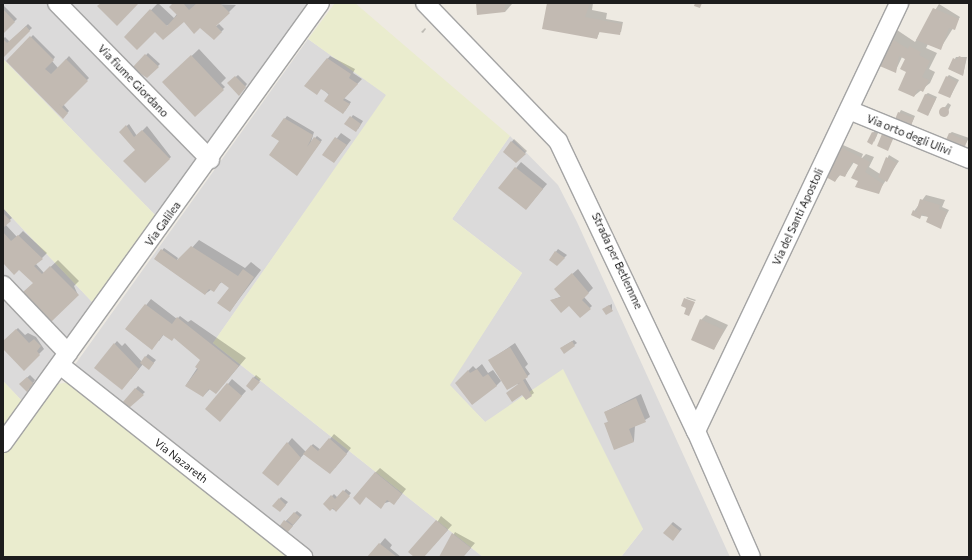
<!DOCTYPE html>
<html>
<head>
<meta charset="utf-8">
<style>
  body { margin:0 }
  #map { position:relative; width:972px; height:560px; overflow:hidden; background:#eeeae2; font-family:Commissioner,sans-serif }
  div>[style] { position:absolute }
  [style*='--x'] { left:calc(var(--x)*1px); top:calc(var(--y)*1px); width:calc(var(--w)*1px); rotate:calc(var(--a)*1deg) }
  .residential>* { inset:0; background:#dbdada }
  .farmland>* { inset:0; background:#eaecce }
  .shadow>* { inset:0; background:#0003 }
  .building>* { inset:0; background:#c2bab2 }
  .round { border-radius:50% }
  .roads { filter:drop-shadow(1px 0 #a4a4a4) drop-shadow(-1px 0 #a4a4a4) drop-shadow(0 1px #a4a4a4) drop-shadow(0 -1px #a4a4a4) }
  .street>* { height:18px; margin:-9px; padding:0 9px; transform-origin:9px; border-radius:9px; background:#fff }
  span { translate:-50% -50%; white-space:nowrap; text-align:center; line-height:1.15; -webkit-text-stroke:3px #fff; paint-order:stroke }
  .street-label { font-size:11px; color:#1d1d1d }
  .frame { position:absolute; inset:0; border:4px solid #1d1d1d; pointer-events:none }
</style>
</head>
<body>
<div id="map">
  <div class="residential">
    <i style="clip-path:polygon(3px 3px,310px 3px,157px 217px,3px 59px)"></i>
    <i style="clip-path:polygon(308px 39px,387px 95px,213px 343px,483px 557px,314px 557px,74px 366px)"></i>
    <i style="clip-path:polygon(510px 136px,558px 185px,577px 222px,730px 557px,621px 557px,643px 529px,485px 422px,449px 385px,522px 273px,452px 219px)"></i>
    <i style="clip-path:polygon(3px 208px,94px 304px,26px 405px,3px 381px)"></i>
  </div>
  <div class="farmland">
    <i style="clip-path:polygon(335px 3px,355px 3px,510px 136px,452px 219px,522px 273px,450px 385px,485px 422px,563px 369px,643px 529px,621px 557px,483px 557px,213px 343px,386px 95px,308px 39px)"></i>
    <i style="clip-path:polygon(3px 59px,157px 217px,94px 304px,3px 208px)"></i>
    <i style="clip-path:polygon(3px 381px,26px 405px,3px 436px)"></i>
    <i style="clip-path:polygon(70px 382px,291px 557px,3px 557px,3px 454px,58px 384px)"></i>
  </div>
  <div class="shadow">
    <i style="clip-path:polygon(158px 3px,174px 18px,185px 3px,236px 5px,211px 30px,219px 24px,224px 29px,214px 39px,202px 25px,184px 21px,125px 37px)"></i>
    <i style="clip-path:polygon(477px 3px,512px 3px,512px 4px,505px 12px)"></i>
    <i style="clip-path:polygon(548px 3px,593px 3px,592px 10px,607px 13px,606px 19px,623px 22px,621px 32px,600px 31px,597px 38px)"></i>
    <i style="clip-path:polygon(939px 4px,960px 17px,940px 49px,928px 44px,926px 48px,937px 53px,929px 69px,935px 72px,930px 83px,914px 96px,906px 59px,902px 57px,895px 72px,889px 38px,897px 30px,915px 42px)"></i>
    <i style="clip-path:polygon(3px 5px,17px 19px,3px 32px)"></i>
    <i style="clip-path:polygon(28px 24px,32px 28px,3px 56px,3px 39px,5px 37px,10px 42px)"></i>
    <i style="clip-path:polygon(425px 28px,426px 29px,423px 33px,421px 32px)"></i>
    <i style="clip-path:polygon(33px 35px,55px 57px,52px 61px,58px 68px,69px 56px,89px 78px,63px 104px,69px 111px,63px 117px,8px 61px)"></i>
    <i style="clip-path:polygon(199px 49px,226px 78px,221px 83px,225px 87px,195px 115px,164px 82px)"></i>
    <i style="clip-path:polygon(148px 53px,160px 64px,147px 77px,134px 68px)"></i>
    <i style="clip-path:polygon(330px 56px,355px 69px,353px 73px,362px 79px,344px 98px,351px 102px,345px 111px,322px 88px,305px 86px)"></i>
    <i style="clip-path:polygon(956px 57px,967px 57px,963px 75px,949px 69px)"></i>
    <i style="clip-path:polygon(238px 75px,247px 84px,241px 92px,229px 83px)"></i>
    <i style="clip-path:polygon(949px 75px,959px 80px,950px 97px,947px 77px)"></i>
    <i style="clip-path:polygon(867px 77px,873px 80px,867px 91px)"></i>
    <i style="clip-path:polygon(860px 91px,867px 94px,860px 107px)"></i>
    <i style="clip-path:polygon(928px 93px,937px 97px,928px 115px,925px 95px)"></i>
    <i style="clip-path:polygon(948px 103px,951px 105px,945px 117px,940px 114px)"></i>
    <i style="clip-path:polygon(901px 110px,915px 116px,910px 127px,895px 121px)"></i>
    <i style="clip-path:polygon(353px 115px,363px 121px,358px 129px,346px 124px)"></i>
    <i style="clip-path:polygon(287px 116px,314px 132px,311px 142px,317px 136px,322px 140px,297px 174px,281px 141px,273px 135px)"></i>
    <i style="clip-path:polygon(129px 124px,137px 136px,147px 126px,171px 157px,145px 182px,136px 150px,120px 132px)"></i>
    <i style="clip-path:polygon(875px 131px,878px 133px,874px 142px,872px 133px)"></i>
    <i style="clip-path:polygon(952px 132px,969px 138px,963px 148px,949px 134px)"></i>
    <i style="clip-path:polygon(341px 133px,351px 140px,334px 162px,324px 155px)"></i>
    <i style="clip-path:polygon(885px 133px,894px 137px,887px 149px,883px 135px)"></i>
    <i style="clip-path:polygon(514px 139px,527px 151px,516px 162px,504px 152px)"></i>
    <i style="clip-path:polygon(843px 145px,863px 154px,861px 159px,866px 154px,874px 157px,869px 167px,880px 174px,889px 155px,899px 161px,878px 192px,859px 180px,859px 164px,854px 162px,845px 176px,841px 174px,835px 181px,828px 177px,821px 191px,817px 189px)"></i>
    <i style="clip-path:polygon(521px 162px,547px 184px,526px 209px,500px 188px)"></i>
    <i style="clip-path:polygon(926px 195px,945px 200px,942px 207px,949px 210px,940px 227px,929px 217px,912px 214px)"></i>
    <i style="clip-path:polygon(3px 208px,12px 218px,5px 224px,17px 237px,23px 231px,47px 253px,36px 264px,44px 273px,58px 260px,79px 281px,74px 286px,78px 295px,34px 283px,19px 268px,3px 261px)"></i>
    <i style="clip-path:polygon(199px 240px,245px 268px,251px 262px,261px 270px,230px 311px,219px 303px,230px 287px,222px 282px,205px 294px,155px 259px,164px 248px,178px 258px,172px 270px)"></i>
    <i style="clip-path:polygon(558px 249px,567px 255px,557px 265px,550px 260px)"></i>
    <i style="clip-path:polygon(578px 269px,593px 288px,584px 297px,592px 306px,580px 317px,569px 304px,552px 300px,562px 296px,561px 284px)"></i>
    <i style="clip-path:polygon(687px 297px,696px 300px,695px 301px,686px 298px)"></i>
    <i style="clip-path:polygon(151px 299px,177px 319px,180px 316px,188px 322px,191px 320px,246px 358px,223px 385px,210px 389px,203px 396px,186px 385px,209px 350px,164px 334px,159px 341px,127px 329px)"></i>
    <i style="clip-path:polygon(612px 304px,612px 311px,606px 307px)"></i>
    <i style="clip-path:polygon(706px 315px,728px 325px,714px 349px,701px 320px)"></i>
    <i style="clip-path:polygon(18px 328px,25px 335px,28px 333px,36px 337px,44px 349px,24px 369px,3px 348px,3px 342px)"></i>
    <i style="clip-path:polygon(574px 340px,577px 343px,564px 352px,564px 346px)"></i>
    <i style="clip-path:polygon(117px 341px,122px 346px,125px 343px,142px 362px,148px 354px,156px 360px,151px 366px,143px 364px,131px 379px,95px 368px)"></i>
    <i style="clip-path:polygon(515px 343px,528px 364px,525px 367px,530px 374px,525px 378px,534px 393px,526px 399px,517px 383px,490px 360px)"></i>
    <i style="clip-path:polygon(482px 364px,488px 373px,493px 370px,501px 381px,496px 386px,456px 383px,473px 366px,476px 369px)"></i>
    <i style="clip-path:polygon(30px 375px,35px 380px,29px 389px,20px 384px)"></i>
    <i style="clip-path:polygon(256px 375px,261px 379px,254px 388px,247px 386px)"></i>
    <i style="clip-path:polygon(232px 379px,246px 391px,220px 420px,228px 384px)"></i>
    <i style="clip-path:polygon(138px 386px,145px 392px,129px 407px,124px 403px)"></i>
    <i style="clip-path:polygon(641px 394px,650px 417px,635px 426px,634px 441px,615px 449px,605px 424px,610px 420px,605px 412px)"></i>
    <i style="clip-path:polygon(334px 434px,351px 448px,335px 468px,304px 454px,292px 468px,288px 443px,292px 438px,306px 452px,313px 444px,321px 450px)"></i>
    <i style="clip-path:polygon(380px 468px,406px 489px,398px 499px,385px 503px,375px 473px)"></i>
    <i style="clip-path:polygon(346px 489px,351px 493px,336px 511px,324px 504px,334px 494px,338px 498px)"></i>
    <i style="clip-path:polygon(281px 497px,288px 502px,280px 511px,274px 506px)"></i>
    <i style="clip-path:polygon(297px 511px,302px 515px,289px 530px,280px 526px)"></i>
    <i style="clip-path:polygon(441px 516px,452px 525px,423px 557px,416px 557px)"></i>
    <i style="clip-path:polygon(673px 522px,682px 529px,675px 537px,671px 524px)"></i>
    <i style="clip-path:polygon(455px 532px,475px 543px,463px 557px,441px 557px)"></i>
    <i style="clip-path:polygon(385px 538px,392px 545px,390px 548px,401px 557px,369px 557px)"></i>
  </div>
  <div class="building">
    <i style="clip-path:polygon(101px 3px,139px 3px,117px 26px,97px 6px)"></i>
    <i style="clip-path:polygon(173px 3px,183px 3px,189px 10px,197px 3px,220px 3px,230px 13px,216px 26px,222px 32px,214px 40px,200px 28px,194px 34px,184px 22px,163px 40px,155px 32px,137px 50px,124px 37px,150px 9px,167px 26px,177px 15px,169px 7px)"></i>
    <i style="clip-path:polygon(476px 3px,505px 3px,505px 12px,477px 15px)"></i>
    <i style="clip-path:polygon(547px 3px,590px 3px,585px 17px,622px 24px,620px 35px,599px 32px,597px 39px,542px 29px)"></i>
    <i style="clip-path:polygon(695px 3px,702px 3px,700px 8px,694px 6px)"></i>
    <i style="clip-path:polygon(933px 8px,959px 19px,955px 30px,949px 28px,941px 50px,916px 40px)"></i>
    <i style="clip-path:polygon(3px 9px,15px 22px,3px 34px)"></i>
    <i style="clip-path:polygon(26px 26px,30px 31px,3px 58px,3px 39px,7px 43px)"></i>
    <i style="clip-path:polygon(30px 36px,54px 60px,45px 69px,51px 74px,66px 59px,88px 81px,62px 107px,58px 103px,68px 113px,63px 119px,6px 61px)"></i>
    <i style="clip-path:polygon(889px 37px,908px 49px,909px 46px,921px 52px,919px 55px,930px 61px,922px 77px,929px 80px,923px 92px,918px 89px,914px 97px,898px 90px,906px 72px,900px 69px,905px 59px,899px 56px,896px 73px,875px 64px)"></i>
    <i style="clip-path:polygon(145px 54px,159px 67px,147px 78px,132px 68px)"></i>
    <i style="clip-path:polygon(191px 55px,224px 90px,195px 117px,162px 82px)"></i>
    <i style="clip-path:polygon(959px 56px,966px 59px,963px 76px,948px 69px,953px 58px,957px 60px)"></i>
    <i style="clip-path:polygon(327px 58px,351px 74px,349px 78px,358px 84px,343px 100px,350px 104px,343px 114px,324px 101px,329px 94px,321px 89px,317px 95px,304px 86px)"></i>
    <i style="clip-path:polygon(235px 76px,246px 87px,239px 96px,227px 83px)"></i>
    <i style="clip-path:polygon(946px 76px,957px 82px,950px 98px,938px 93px)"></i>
    <i style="clip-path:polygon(925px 94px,936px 99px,928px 116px,917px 111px)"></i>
    <i class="round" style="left:939px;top:107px;width:10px;height:10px"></i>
    <i style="clip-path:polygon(898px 112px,914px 118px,910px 128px,894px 122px)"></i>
    <i style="clip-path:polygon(350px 116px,361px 124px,356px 132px,344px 124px)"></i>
    <i style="clip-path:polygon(284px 118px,313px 135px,307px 147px,314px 137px,321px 142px,297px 176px,269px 155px,279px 141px,271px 136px)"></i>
    <i style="clip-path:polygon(126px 125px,134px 137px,142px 130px,170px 159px,145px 183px,123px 161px,135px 150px,119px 132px)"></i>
    <i style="clip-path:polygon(872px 132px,877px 135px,872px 145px,867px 142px)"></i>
    <i style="clip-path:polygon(949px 133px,967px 141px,964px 149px,945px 142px)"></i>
    <i style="clip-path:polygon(882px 134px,893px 139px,888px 151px,877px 146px)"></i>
    <i style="clip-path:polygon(335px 137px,347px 145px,334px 163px,322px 155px)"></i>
    <i style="clip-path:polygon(511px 141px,526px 154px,516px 163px,503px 152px)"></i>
    <i style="clip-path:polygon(840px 147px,870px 162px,865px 172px,883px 184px,879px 194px,855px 187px,858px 181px,851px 178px,858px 165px,852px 162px,845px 177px,839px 175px,835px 182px,826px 177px)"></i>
    <i style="clip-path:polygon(886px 157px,897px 163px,887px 182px,878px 177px)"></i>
    <i style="clip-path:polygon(515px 167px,543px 189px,526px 210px,498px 188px)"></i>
    <i style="clip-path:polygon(920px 199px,940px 205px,939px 209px,947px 212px,941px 229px,926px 222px,928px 217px,922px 214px,920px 219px,911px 215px,913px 210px,916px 212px)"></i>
    <i style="clip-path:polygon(3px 213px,11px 221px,3px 228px)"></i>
    <i style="clip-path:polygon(3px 232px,11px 241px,18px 235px,43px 259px,34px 266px,42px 274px,50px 266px,79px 295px,51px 322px,23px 292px,33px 283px,19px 270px,14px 275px,3px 263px)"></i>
    <i style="clip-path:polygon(191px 246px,238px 276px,243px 269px,254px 277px,230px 312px,217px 303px,229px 288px,221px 282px,214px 292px,209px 289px,205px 295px,154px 259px,161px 249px,177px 260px)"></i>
    <i style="clip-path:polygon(555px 251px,565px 258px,557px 266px,549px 260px)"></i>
    <i style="clip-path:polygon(572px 273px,589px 293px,582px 300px,591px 309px,580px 318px,569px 306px,561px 313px,550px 300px,561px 297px,554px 289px)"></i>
    <i style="clip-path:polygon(684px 298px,695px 302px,689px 316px,684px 314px,686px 308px,681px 306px)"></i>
    <i style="clip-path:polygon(145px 304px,172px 324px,177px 317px,239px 366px,216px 394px,209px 389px,203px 397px,185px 386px,198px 369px,195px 367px,200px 360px,174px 338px,172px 341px,163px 335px,152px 350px,125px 329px)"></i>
    <i style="clip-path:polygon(609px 305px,613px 311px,606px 315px,602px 309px)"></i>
    <i style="clip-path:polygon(700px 319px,724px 330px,714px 350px,691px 340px)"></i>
    <i style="clip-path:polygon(16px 329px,29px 343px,34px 339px,41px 346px,37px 351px,40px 355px,24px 371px,3px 349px,3px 341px)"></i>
    <i style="clip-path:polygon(572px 341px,575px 346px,564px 354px,560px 348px)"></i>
    <i style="clip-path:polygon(114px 343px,139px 369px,122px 390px,94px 368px)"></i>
    <i style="clip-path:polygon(510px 347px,528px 377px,523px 380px,532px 396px,526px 400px,522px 395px,512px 402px,506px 393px,521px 382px,507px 390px,488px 360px)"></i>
    <i style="clip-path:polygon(145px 356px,154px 363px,149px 370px,140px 363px)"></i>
    <i style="clip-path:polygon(477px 369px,483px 377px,488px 374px,497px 386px,472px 405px,455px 383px,468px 370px,470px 373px)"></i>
    <i style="clip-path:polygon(27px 377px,33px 383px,27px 392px,19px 384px)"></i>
    <i style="clip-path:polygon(253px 377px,260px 382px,252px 391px,246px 386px)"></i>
    <i style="clip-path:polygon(227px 383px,242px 396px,220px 422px,205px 409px)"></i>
    <i style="clip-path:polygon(135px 388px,144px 395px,129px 408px,122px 403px)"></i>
    <i style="clip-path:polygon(636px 398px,646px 422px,629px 429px,634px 442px,614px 450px,604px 423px,608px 422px,604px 412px)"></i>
    <i style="clip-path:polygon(329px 438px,347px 454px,330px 474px,303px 454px,311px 445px,318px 451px)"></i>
    <i style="clip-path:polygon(287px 442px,301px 458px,278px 486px,262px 473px)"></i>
    <i style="clip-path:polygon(375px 472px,402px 494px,394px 505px,387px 500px,381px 509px,366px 497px,360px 505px,353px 498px)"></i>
    <i style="clip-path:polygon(343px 490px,350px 496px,336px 512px,333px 508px,330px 511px,323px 504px,331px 495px,335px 499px)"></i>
    <i style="clip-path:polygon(279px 498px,286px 505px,280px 512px,272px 506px)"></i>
    <i style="clip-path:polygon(294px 512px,300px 517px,293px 525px,287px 520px)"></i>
    <i style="clip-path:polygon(284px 520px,293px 526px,287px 533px,279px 527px)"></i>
    <i style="clip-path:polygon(436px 520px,448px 530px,424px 557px,414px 557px,408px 552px)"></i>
    <i style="clip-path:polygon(671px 524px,680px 531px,673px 541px,663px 533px)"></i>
    <i style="clip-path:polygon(452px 533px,471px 548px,463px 557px,439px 557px)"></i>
    <i style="clip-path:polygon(379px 543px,397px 557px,367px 557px)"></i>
  </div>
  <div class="roads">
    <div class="street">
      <i style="--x:57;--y:3;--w:219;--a:45.6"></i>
      <i style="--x:425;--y:3;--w:192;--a:46.1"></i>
      <i style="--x:558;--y:141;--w:321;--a:64.6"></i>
      <i style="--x:696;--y:431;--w:137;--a:66.4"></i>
      <i style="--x:849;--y:110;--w:130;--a:22.2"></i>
      <i style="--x:3;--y:285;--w:94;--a:46.3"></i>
      <i style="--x:60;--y:365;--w:310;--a:38.3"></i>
      <i style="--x:696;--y:431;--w:474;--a:-64.6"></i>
      <i style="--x:3;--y:443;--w:542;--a:-54.23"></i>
    </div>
  </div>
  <div class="street-label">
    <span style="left:133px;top:81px;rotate:46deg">Via fiume Giordano</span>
    <span style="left:909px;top:135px;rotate:22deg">Via orto degli Ulivi</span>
    <span style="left:798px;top:217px;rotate:-65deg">Via del Santi Apostoli</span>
    <span style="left:163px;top:224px;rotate:-54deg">Via Galilea</span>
    <span style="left:617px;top:261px;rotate:65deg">Strada per Betlemme</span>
    <span style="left:181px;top:461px;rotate:38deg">Via Nazareth</span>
  </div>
  <div class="frame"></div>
</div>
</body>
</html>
